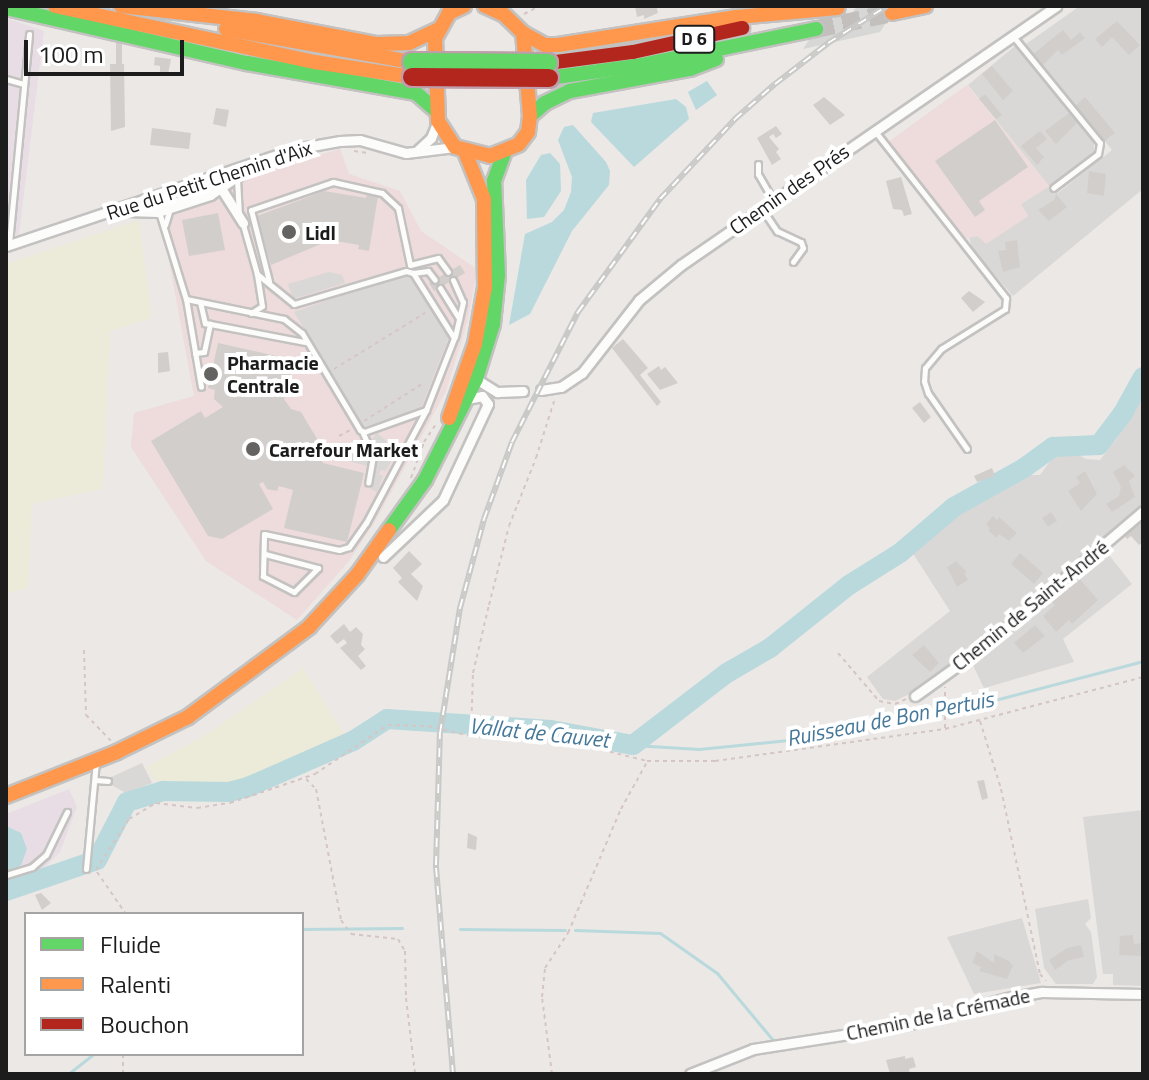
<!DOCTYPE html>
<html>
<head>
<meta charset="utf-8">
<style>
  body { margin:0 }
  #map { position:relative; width:1149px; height:1080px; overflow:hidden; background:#ebe8e5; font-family:"Titillium Web",sans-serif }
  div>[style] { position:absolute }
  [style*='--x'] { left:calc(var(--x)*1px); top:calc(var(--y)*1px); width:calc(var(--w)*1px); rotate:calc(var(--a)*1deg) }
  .residential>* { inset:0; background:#dad8d6 }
  .commercial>* { inset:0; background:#eddcdb }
  .industrial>* { inset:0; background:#e9dde5 }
  .religious>* { inset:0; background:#d9d8d6 }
  .farmland>* { inset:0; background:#ecead8 }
  .water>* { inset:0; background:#b9d9dd }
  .pier>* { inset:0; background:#d7d7d5 }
  .stream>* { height:3px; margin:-1.5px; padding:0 1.5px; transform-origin:1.5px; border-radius:1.5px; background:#b9d9dd }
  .river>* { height:20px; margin:-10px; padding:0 10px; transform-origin:10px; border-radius:10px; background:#b9d9dd }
  .building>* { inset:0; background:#d2cecc }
  .highway-tunnel>* { height:18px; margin-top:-9px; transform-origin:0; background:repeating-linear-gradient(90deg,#c2bfbd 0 18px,transparent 0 27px) }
  .path>* { height:2px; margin-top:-1px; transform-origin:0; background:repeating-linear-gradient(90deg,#d5c6c5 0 4px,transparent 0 8px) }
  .roads { filter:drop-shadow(2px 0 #c3c2c1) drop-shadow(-2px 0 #c3c2c1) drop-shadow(0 2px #c3c2c1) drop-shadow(0 -2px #c3c2c1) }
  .lane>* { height:5px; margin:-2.5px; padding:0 2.5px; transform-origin:2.5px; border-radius:2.5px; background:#fcfcfb }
  .street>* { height:9px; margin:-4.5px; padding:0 4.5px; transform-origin:4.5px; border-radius:4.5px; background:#fcfcfb }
  .fast>* { height:14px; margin:-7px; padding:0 7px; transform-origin:7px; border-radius:7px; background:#63d668 }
  .slow>* { height:14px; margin:-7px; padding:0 7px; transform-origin:7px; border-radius:7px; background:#ff974d }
  .jam>* { height:14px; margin:-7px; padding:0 7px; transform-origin:7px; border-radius:7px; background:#b3261e }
  .rail>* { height:6px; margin-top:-3px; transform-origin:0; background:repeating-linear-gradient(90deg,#fff 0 9px,#c9c9c8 0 18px); box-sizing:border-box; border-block:2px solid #c9c9c8 }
  .bridges { filter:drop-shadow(2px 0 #bf9daa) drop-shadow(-2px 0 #bf9daa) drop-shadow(0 2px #bf9daa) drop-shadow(0 -2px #bf9daa) }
  .fast-bridge>* { height:18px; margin:-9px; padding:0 9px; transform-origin:9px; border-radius:9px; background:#63d668 }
  .jam-bridge>* { height:18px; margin:-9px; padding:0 9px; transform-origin:9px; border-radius:9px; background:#b3261e }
  .dots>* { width:22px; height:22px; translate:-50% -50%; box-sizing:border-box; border:4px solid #fff; border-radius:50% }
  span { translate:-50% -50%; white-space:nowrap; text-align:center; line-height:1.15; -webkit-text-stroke:8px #fff; paint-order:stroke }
  .shield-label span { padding:2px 6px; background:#fff; border:2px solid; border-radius:6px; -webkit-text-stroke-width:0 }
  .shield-label { font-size:18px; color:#1c1c1c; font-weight:700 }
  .street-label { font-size:20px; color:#1c1c1c }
  .poi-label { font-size:20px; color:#1c1c1c; font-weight:700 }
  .left { translate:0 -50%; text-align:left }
  .water-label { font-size:22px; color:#46789a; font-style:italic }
  .frame { position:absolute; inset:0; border:8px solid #1c1c1c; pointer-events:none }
  .legend { position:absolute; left:24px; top:912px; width:280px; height:144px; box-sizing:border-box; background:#fff; border:2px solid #a4a4a4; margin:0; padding:10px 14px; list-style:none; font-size:24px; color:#1c1c1c }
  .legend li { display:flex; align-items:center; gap:16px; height:40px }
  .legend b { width:40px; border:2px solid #a4a4a4 }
  .scale { position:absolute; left:24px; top:40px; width:160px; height:36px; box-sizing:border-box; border:4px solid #1c1c1c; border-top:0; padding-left:10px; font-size:24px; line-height:28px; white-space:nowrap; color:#1c1c1c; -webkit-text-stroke:6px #fff; paint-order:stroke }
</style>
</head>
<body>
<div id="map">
  <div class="residential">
    <i style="clip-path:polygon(1143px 6px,1143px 189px,1013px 296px,972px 248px,969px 237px,978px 236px,986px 243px,1028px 216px,1021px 204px,1049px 186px,968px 85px,1015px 46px,1094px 138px,1094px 152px,1050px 186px,1058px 193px,1112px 150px,1026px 44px,1077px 8px)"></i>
    <i style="clip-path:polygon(1143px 383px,1143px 504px,928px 685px,895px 701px,883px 699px,867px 677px,950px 611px,912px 552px,964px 504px,1017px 475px,1040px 475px,1059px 449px,1068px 449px,1086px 459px,1100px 460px,1118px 437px)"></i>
    <i style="clip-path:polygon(1105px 550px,1132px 584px,1063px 639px,1074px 662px,984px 688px,971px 661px)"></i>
    <i style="clip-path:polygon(1143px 810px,1143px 986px,1113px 985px,1113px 974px,1103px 974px,1083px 817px)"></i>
    <i style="clip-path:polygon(1088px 899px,1091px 918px,1085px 924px,1091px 932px,1097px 977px,1093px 984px,1056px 984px,1044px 968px,1035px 909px)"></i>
    <i style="clip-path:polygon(1022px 918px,1041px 983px,974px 994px,947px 937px)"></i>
  </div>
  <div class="commercial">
    <i style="clip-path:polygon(967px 85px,1049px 186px,1021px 204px,1028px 216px,986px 244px,978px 236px,963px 239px,888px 142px)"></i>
    <i style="clip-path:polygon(340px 149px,349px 174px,400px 191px,421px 231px,477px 269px,468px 320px,446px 391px,376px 520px,349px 561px,297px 620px,206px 561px,131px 447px,134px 413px,194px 396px,158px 202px)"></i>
  </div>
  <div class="industrial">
    <i style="clip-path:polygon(6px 18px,44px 31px,19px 234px,6px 238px)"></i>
    <i style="clip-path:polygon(69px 789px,77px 807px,60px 852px,41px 871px,6px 887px,6px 814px)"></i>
  </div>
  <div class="religious">
    <i style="clip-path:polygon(329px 272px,342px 275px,345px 283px,293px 299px,288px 284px)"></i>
    <i style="clip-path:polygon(396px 277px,410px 277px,449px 337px,421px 408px,364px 427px,294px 312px)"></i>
    <i style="clip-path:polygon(377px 433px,390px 444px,387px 450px,395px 454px,386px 471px,381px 470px,379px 474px,383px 476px,377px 492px,367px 487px,371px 467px,345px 460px,351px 442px,371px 440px)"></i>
    <i style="clip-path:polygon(142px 763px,152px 783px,126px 793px,110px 784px,107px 779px)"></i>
  </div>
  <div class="farmland">
    <i style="clip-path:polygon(139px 220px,152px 318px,110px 331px,103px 489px,32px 504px,28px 588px,6px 593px,6px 264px)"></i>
    <i style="clip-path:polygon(303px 668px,344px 734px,308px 756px,235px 782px,156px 782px,146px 767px,204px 736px)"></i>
  </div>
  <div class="water">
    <i style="clip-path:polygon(707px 81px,717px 95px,696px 110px,688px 92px)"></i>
    <i style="clip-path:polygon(676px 99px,686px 107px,689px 119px,634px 167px,591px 122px,593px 113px)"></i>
    <i style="clip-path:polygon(573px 125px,606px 162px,610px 171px,609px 185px,572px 231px,530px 314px,509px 325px,525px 234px,552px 222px,564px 210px,571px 192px,572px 177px,558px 140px,564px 127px)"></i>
    <i style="clip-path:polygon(550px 153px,560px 164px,561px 191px,544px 217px,527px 219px,526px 180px,541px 155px)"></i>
    <i style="clip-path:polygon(6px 826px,21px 833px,27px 849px,21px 865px,6px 873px)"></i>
  </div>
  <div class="pier">
    <i style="clip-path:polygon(857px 6px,897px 6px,880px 32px,803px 49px,822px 20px,852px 13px)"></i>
  </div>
  <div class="stream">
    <i style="--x:633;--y:745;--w:66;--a:3.5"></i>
    <i style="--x:699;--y:749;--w:109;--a:-5.8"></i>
    <i style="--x:807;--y:738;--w:136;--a:-10.2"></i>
    <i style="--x:941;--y:714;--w:209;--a:-14.7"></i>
    <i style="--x:302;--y:929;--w:100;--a:-0.6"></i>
    <i style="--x:460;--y:929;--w:105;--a:0.5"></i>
    <i style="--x:575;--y:930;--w:85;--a:2"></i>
    <i style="--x:660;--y:933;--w:70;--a:35.1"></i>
    <i style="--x:717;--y:973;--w:86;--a:50.2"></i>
    <i style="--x:68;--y:1074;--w:33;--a:-38"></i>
  </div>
  <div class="river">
    <i style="--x:6;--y:891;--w:96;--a:-18.8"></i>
    <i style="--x:97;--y:860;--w:65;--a:-62.7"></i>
    <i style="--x:127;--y:802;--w:38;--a:-17"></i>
    <i style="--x:163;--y:791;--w:66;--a:0.9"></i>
    <i style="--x:229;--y:792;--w:20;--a:-15"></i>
    <i style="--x:248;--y:787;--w:115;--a:-23.7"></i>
    <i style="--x:353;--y:741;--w:40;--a:-32.9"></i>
    <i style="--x:387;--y:719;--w:164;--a:3.8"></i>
    <i style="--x:551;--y:730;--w:83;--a:10.4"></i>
    <i style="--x:633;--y:745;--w:118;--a:-37.5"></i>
    <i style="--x:727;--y:673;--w:50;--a:-30.2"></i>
    <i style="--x:770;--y:648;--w:101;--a:-38.6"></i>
    <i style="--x:849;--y:585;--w:60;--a:-32.1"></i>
    <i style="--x:900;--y:553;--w:71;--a:-40.4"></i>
    <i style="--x:954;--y:507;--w:80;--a:-29.1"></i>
    <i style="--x:1024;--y:468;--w:36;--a:-36"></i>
    <i style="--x:1053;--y:447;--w:46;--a:-2.5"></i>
    <i style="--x:1099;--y:445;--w:40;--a:-53"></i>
    <i style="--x:1123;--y:413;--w:41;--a:-60.9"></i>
  </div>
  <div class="building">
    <i style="clip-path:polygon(635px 6px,656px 6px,658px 13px,644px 19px,644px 15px,637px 17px)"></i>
    <i style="clip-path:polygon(1117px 21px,1140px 45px,1129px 55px,1112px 37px,1102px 47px,1095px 39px)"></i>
    <i style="clip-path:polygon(1063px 30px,1071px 40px,1080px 32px,1085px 38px,1062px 55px,1058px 50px,1042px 66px,1032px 55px)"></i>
    <i style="clip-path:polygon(116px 42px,122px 43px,122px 64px,124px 64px,125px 127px,111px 131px,110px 64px,116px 64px)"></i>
    <i style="clip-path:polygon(155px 57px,171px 59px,168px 74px,160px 73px,160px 66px,154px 65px)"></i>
    <i style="clip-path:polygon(992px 66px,1013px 91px,1003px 100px,982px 74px)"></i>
    <i style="clip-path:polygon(985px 94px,1002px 115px,996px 119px,979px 99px)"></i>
    <i style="clip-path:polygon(824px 97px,845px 115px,830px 125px,813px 105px)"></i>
    <i style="clip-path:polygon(1085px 97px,1115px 133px,1104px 141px,1075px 106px)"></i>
    <i style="clip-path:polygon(216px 108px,229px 110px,226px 127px,213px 124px)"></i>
    <i style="clip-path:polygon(1069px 113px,1077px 123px,1056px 144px,1045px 131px)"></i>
    <i style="clip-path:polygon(995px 120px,1028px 167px,979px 201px,985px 210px,975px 217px,935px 161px)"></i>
    <i style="clip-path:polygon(776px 126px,782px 134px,776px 138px,773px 134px,769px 137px,779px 149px,776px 152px,781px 159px,772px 165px,757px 138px)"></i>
    <i style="clip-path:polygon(152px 128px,191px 133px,189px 149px,150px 145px)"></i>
    <i style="clip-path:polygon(1040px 131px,1047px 139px,1036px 148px,1044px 157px,1037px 165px,1021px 146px)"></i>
    <i style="clip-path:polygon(1089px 171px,1106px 174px,1104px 196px,1087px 193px)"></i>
    <i style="clip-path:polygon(901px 177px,912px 214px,904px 216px,902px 210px,893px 209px,886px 181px)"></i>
    <i style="clip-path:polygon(324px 191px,366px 198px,367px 194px,378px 196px,369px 251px,358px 249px,359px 245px,330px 240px,271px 265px,257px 216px)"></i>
    <i style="clip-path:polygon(1056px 194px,1067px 207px,1049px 221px,1038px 210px,1054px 200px)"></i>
    <i style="clip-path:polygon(218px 213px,225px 250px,189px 256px,182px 220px)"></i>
    <i style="clip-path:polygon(1017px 240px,1020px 267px,1003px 272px,998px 251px,1006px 250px,1005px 242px)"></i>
    <i style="clip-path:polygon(460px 265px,465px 273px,434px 291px,429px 283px)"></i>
    <i style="clip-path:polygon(969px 291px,985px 302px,973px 312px,961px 298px)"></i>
    <i style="clip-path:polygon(623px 339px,648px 368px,640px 375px,661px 402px,657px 406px,612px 348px)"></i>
    <i style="clip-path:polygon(218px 343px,294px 360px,284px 399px,291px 409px,301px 412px,319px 442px,316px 453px,323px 463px,364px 473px,347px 542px,284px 528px,293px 490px,279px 486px,277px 491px,267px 489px,263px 482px,259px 484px,273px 509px,222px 539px,208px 536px,151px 441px,201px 411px,205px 418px,223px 407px,214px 399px,215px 390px,208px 388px)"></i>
    <i style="clip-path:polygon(168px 352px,170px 371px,158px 373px,158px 353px)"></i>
    <i style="clip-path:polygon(659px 366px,661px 370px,665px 367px,678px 383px,660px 390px,647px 374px)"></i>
    <i style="clip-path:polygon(920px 402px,931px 417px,924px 423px,912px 408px)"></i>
    <i style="clip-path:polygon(1124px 465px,1135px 476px,1129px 481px,1135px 497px,1112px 512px,1106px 504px,1119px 496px,1121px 487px,1113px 472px)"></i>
    <i style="clip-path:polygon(992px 468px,995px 476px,977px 482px,974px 476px)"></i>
    <i style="clip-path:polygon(1085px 471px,1097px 494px,1081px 511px,1068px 491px,1080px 483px,1076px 477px)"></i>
    <i style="clip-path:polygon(1051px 512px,1057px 521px,1048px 527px,1042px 518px)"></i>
    <i style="clip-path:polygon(993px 516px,997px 520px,999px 517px,1017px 533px,1009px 541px,999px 534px,996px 538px,988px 530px,990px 528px,986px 524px)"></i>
    <i style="clip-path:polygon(1138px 519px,1143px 525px,1143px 542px,1139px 545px,1131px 536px,1127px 539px,1122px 532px)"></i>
    <i style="clip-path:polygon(409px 551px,422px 564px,411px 574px,423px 586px,417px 601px,398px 582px,402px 578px,393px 568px)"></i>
    <i style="clip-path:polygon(1020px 553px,1043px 573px,1034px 584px,1011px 564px)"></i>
    <i style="clip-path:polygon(956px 561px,967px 572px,964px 573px,968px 580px,957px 587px,947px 567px)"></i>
    <i style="clip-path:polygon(1078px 577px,1098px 600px,1072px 624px,1069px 620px,1056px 632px,1043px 616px,1055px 605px,1049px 599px)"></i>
    <i style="clip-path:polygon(344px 624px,350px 632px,356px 627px,363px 634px,361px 645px,365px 649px,358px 656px,366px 666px,361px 670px,340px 648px,347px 643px,344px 639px,337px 644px,330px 636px)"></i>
    <i style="clip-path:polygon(1035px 625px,1045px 636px,1023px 653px,1014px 643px)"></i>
    <i style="clip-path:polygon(924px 645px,939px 663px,930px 672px,912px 655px)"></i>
    <i style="clip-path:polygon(984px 780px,988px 798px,982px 800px,977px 781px)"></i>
    <i style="clip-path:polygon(468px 833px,477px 837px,476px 850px,467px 848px)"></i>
    <i style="clip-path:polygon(41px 893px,51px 903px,42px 910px,35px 895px)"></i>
    <i style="clip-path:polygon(1133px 935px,1134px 944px,1143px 943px,1143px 956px,1119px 955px,1120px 936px)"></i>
    <i style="clip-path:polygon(1081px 945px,1084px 957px,1069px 960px,1055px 970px,1049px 960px,1067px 948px)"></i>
    <i style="clip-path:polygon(977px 951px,994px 963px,994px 954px,1009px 961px,1013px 966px,1007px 979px,979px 971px,981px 967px,972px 963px)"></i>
    <i style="clip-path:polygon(905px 1056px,905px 1059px,913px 1057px,916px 1067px,909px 1069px,910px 1074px,890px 1074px,886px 1060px)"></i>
  </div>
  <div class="highway-tunnel">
    <i style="--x:816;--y:29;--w:78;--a:-11.9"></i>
  </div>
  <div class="path">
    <i style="--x:524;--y:14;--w:17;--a:-28"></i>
    <i style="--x:354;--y:151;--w:14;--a:8"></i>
    <i style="--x:334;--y:369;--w:107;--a:-31.6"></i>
    <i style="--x:364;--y:421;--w:69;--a:-32.5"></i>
    <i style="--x:339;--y:436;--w:15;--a:-28"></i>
    <i style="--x:411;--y:478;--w:38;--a:-70"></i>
    <i style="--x:424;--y:442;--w:23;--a:-56"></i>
    <i style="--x:84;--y:650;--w:65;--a:88.2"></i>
    <i style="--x:86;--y:715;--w:36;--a:46"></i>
    <i style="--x:838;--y:653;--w:63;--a:49.5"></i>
    <i style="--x:879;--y:701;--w:16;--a:11"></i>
    <i style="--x:895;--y:704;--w:12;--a:-24"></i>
    <i style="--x:980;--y:721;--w:71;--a:72.8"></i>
    <i style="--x:1001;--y:789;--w:189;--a:78.1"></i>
    <i style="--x:1040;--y:974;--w:9;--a:49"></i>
    <i style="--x:945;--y:728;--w:41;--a:-90"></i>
    <i style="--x:471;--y:735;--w:62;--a:-88.2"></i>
    <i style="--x:473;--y:673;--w:70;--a:-76.8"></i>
    <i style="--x:489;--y:605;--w:81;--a:-75.8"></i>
    <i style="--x:509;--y:526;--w:73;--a:-68.3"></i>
    <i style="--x:536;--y:458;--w:63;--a:-72.4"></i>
    <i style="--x:306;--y:779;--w:14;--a:45"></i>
    <i style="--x:316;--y:789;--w:133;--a:79.2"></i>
    <i style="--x:341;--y:920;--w:17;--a:54"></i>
    <i style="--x:351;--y:934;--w:47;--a:6.1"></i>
    <i style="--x:398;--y:939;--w:14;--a:60"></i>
    <i style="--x:405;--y:951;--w:47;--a:88.8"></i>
    <i style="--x:406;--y:998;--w:77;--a:83.2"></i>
    <i style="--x:96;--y:870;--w:61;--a:-57.1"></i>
    <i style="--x:129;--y:819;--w:31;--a:-31"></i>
    <i style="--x:156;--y:803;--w:41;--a:7"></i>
    <i style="--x:197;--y:808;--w:33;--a:-9"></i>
    <i style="--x:230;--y:803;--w:90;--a:-18.8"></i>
    <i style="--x:315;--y:774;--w:88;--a:-33.9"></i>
    <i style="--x:388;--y:725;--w:40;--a:1.4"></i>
    <i style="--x:428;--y:726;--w:44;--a:13.1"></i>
    <i style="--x:471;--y:736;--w:100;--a:3.4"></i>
    <i style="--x:571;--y:742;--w:78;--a:14"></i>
    <i style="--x:647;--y:761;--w:68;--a:0"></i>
    <i style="--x:715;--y:761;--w:232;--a:-7.9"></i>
    <i style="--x:945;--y:729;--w:205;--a:-14.7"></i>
    <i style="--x:97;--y:872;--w:51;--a:55.4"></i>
    <i style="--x:123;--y:1054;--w:20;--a:90"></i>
    <i style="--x:552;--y:1074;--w:78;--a:-97.4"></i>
    <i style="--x:542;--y:997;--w:29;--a:-84"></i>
    <i style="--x:545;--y:968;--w:42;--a:-56.7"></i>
    <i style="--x:568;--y:933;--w:135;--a:-66.9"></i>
    <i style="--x:621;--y:809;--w:54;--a:-61"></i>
  </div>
  <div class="roads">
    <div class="lane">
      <i style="--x:1012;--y:35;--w:139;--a:50.8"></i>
      <i style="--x:1100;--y:143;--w:11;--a:100"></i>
      <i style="--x:1098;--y:154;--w:56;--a:142.9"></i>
      <i style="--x:6;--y:79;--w:18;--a:16"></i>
      <i style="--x:874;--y:130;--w:214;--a:51.8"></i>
      <i style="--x:1006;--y:298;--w:11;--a:95"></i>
      <i style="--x:1005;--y:309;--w:75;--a:148"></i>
      <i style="--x:941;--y:349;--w:25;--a:130"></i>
      <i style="--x:925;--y:368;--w:13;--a:94"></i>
      <i style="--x:924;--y:381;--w:13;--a:72"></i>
      <i style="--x:928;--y:393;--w:68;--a:55.1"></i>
      <i style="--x:758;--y:164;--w:10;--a:90"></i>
      <i style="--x:758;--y:174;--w:30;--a:60"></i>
      <i style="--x:237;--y:178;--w:34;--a:87"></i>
      <i style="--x:762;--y:209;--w:27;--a:56"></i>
      <i style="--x:777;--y:231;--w:26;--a:25"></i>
      <i style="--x:801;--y:242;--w:6;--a:72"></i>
      <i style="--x:803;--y:248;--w:17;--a:126"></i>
      <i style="--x:159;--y:212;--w:91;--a:72.8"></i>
      <i style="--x:186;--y:299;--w:100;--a:11.5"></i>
      <i style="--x:284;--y:319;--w:23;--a:38"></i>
      <i style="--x:302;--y:333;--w:113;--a:59.1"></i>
      <i style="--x:360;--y:430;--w:4;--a:27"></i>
      <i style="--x:364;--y:432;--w:66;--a:-19.5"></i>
      <i style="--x:426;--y:410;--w:77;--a:-68.7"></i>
      <i style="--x:454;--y:338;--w:77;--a:-122.2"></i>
      <i style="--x:413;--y:273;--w:7;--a:-164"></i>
      <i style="--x:406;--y:271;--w:117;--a:163.6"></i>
      <i style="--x:294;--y:304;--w:48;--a:-141"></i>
      <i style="--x:257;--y:274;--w:55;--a:-105.8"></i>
      <i style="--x:165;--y:225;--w:24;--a:-73"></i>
      <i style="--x:172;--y:202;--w:38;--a:-25"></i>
      <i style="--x:9;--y:243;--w:210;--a:-84.5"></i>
      <i style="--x:410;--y:265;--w:29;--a:-14"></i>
      <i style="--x:438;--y:258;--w:17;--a:54"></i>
      <i style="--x:413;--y:273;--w:15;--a:-8"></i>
      <i style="--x:428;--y:271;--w:11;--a:52"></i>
      <i style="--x:453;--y:280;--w:24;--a:66"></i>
      <i style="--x:463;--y:302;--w:36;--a:103"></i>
      <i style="--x:269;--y:281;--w:73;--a:-104.2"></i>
      <i style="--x:251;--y:210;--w:87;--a:-18.9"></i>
      <i style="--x:333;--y:182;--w:50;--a:12.7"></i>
      <i style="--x:382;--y:193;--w:22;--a:43"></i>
      <i style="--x:398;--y:208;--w:58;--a:78.1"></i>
      <i style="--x:440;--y:288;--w:36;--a:58"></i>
      <i style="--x:186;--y:299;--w:89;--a:80.3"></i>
      <i style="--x:200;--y:302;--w:22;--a:77"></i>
      <i style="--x:205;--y:323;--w:102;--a:10.8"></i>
      <i style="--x:251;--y:313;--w:13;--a:-32"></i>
      <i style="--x:262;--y:306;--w:32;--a:-99"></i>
      <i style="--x:195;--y:353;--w:9;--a:-6"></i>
      <i style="--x:204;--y:352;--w:29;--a:-78"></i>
      <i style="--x:362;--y:431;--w:27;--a:66"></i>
      <i style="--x:373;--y:456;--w:27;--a:100"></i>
      <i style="--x:265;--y:554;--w:55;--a:14.8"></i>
      <i style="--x:318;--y:568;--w:34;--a:135"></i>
      <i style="--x:294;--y:592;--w:35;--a:-153"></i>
      <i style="--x:263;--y:576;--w:42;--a:-88.6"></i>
      <i style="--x:264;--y:534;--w:77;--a:12"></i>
      <i style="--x:339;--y:550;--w:10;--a:-17"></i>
      <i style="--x:349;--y:547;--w:29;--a:-55"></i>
      <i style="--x:366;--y:523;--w:128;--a:-62"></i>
      <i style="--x:95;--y:780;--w:13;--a:4"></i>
      <i style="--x:86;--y:869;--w:107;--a:-84.7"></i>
      <i style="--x:6;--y:875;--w:27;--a:-17"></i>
      <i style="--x:32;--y:867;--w:18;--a:-41"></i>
      <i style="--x:46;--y:855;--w:48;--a:-64"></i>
    </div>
    <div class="street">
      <i style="--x:418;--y:150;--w:18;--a:-43"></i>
      <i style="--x:431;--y:138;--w:18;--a:-68"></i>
      <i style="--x:199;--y:185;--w:20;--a:0"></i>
      <i style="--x:219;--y:185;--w:45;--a:57.7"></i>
      <i style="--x:127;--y:211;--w:31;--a:2"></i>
      <i style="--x:158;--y:212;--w:55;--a:-18.1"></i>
      <i style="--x:210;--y:195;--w:42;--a:-34.4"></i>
      <i style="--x:6;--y:246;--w:305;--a:-18.6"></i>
      <i style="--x:295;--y:149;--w:46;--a:-10.1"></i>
      <i style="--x:340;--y:141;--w:20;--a:-3"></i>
      <i style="--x:360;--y:140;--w:48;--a:15.8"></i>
      <i style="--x:406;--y:153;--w:49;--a:-7"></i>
      <i style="--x:476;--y:379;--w:25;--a:32"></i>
      <i style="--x:497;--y:392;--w:26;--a:-2"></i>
      <i style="--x:541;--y:390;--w:20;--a:-9"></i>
      <i style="--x:561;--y:387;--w:25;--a:-34"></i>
      <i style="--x:582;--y:373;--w:93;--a:-52"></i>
      <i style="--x:639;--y:300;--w:55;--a:-39.8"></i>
      <i style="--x:681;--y:265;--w:456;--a:-34.6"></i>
      <i style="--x:383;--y:557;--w:83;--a:-43.5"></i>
      <i style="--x:443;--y:500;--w:106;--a:-64.9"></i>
      <i style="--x:488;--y:404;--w:10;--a:-127"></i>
      <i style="--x:482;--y:396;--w:14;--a:168"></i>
      <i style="--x:915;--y:696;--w:82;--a:-35.6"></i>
      <i style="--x:982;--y:648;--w:211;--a:-40.4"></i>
      <i style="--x:690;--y:1074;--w:68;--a:-21.6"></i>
      <i style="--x:753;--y:1049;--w:156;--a:-8.9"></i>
      <i style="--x:907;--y:1025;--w:104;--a:-15.1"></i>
      <i style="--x:1007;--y:998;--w:36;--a:-10"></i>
      <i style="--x:1042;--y:992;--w:101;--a:1.1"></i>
    </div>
    <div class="fast">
      <i style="--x:6;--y:8;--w:247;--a:12.9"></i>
      <i style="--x:247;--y:63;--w:172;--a:10.1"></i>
      <i style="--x:416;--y:93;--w:28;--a:41"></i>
      <i style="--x:549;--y:78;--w:88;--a:-7.9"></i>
      <i style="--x:636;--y:66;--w:184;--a:-11.6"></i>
      <i style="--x:530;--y:116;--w:20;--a:-41"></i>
      <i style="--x:545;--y:103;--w:28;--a:-26"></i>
      <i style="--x:570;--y:91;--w:122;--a:-10.4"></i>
      <i style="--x:690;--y:69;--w:28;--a:-21"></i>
      <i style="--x:389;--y:530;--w:62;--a:-54.2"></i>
      <i style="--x:425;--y:480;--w:113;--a:-63.2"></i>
      <i style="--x:476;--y:379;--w:58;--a:-72.8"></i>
      <i style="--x:493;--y:324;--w:49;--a:-84.2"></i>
      <i style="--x:498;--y:275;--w:94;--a:-92.4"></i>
      <i style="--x:494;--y:181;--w:30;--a:-70"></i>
    </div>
    <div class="slow">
      <i style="--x:55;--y:6;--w:266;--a:12.2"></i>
      <i style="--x:315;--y:62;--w:98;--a:8.8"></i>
      <i style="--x:121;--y:6;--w:137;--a:6.3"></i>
      <i style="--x:257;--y:21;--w:122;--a:10.9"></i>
      <i style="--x:377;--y:44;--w:32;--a:-2"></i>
      <i style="--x:409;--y:43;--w:33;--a:-25"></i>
      <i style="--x:464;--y:6;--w:17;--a:155"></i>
      <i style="--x:449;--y:13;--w:29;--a:119"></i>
      <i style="--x:435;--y:38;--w:83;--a:87.9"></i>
      <i style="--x:438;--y:121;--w:31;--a:57"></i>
      <i style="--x:455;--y:147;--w:36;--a:14"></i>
      <i style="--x:490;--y:156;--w:31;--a:-22"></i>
      <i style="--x:519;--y:144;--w:15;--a:-53"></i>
      <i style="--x:528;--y:132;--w:16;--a:-83"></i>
      <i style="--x:530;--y:116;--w:83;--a:-94.8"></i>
      <i style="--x:523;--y:33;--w:28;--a:-136"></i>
      <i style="--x:503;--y:14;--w:20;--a:-156"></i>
      <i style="--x:892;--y:13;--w:34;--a:-12"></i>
      <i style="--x:226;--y:29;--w:189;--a:10.1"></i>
      <i style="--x:523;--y:33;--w:25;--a:29"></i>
      <i style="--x:545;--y:45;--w:13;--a:0"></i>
      <i style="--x:558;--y:45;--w:181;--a:-8.9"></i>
      <i style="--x:737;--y:17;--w:101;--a:-5.1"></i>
      <i style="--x:449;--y:418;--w:78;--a:-70.6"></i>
      <i style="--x:475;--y:344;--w:58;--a:-80"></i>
      <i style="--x:485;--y:287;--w:88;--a:-90.7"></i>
      <i style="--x:484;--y:199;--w:51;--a:-112"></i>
      <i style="--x:6;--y:796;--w:119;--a:-21.6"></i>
      <i style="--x:117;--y:752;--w:79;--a:-26.2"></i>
      <i style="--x:188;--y:717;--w:151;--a:-36.6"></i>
      <i style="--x:309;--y:627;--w:71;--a:-47.3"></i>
      <i style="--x:357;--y:575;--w:55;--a:-54.6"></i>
    </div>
    <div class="jam">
      <i style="--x:548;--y:63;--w:86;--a:-7.4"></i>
      <i style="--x:633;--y:52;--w:112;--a:-12.4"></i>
    </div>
  </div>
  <div class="rail">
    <i style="--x:453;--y:1074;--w:210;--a:-94.7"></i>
    <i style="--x:436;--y:865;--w:132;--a:-88.3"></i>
    <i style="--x:440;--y:733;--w:127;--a:-80.9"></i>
    <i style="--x:460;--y:608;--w:92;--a:-74.9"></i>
    <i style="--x:484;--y:519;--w:82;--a:-70"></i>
    <i style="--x:512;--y:442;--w:146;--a:-63.1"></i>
    <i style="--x:578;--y:312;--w:140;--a:-54"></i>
    <i style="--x:660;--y:199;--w:110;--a:-46.8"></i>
    <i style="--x:735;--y:119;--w:53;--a:-41.2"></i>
    <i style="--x:775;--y:84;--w:67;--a:-37.7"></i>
    <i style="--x:828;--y:43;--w:70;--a:-32.1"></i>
  </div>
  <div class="bridges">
    <div class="fast-bridge">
      <i style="--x:412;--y:62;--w:136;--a:0.4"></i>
    </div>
    <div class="jam-bridge">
      <i style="--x:412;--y:77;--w:137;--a:0.4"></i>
    </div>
  </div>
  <div class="dots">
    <i style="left:289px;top:232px;background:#646362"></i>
    <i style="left:211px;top:374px;background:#646362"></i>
    <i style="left:253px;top:449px;background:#646362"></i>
  </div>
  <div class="shield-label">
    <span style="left:694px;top:39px">D 6</span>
  </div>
  <div class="street-label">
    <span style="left:209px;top:180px;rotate:-18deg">Rue du Petit Chemin d'Aix</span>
    <span style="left:789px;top:189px;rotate:-35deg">Chemin des Prés</span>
    <span style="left:1030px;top:605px;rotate:-39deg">Chemin de Saint-André</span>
    <span style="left:938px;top:1014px;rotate:-12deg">Chemin de la Crémade</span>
  </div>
  <div class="poi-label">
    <span class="left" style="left:305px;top:232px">Lidl</span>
    <span class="left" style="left:227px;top:374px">Pharmacie<br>Centrale</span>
    <span class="left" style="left:269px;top:449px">Carrefour Market</span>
  </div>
  <div class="water-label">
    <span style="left:890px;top:719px;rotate:-11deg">Ruisseau de Bon Pertuis</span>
    <span style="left:539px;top:733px;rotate:6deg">Vallat de Cauvet</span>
  </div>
  <div class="frame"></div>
  <ul class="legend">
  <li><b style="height:10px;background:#63d668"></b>Fluide</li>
  <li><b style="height:10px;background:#ff974d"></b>Ralenti</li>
  <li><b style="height:10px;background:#b3261e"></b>Bouchon</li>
  </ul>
  <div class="scale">100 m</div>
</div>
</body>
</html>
